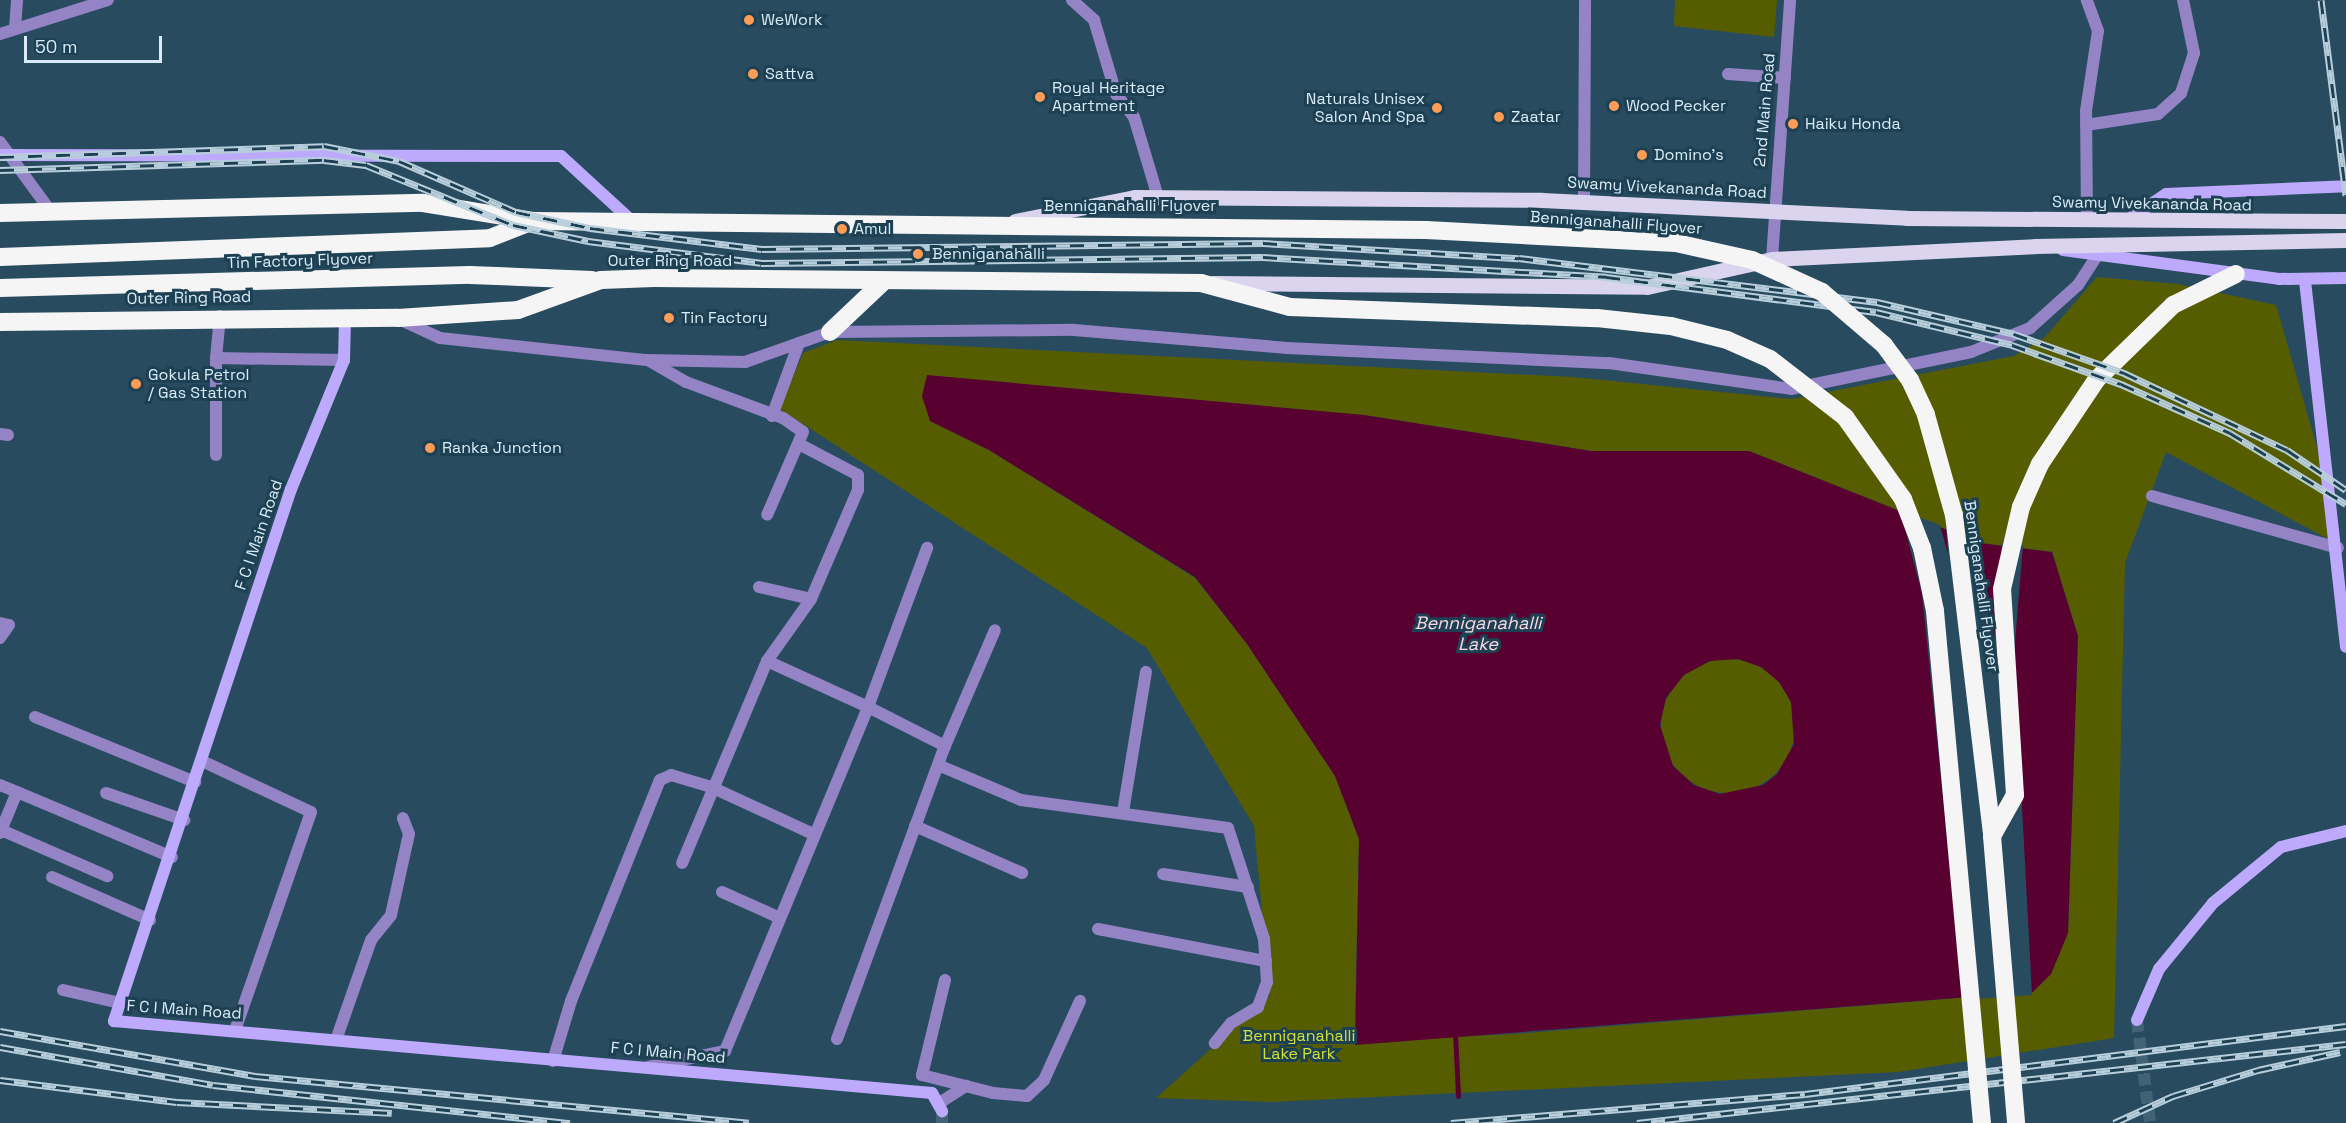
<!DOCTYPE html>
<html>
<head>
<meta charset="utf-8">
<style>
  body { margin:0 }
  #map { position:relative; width:2346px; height:1123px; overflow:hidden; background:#284b5f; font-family:"Space Grotesk",sans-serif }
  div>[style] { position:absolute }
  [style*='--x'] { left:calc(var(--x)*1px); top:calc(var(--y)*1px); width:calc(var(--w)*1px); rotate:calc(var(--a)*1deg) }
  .green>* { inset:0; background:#565d00 }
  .round { border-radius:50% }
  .water>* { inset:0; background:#580131 }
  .pier>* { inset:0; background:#284b5f }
  .stream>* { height:5px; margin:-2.5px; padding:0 2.5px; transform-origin:2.5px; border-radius:2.5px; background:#580131 }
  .secondary-tunnel>* { height:12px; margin-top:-6px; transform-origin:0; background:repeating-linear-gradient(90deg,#426376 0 12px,transparent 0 18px) }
  .street>* { height:12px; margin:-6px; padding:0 6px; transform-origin:6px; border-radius:6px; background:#9484c5 }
  .secondary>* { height:12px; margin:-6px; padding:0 6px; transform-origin:6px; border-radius:6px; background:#beaafc }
  .primary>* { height:15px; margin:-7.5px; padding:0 7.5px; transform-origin:7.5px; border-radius:7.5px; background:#dad4ef }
  .highway>* { height:18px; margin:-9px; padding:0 9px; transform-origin:9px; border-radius:9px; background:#f5f5f5 }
  .rail>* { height:7px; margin-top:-3.5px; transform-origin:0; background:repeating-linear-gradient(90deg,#1d4053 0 14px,#b8cedb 0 28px); box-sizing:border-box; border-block:2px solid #b8cedb }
  .highway-bridge>* { height:18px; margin:-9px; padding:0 9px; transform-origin:9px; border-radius:9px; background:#f5f5f5 }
  .dots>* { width:16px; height:16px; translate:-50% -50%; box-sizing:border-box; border:3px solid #1d4053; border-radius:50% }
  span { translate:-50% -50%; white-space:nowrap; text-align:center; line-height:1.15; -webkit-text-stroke:6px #1d4053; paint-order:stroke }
  .poi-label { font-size:16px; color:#d8ebf7 }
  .left { translate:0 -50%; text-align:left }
  .right { translate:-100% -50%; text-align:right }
  .street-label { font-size:16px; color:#d8ebf7 }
  .park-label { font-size:16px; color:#d2e234 }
  .water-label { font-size:18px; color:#f7d8e3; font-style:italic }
  .scale { position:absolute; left:24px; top:36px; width:138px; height:27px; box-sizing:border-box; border:3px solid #d8ebf7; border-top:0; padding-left:8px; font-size:18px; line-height:21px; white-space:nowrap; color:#d8ebf7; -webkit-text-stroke:4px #1d4053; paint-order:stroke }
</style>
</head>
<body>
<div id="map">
  <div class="green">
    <i style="clip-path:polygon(1675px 0,1777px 0,1774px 37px,1674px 26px)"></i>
    <i style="clip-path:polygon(evenodd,2097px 277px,2178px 284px,2276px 305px,2318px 451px,2330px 540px,2166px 452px,2125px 563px,2114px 1038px,1898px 1072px,1271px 1102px,1156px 1098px,1270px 996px,1254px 826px,1147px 648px,780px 409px,803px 353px,837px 340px,1573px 377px,1791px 399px,2014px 356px,2045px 337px,2097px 277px,1364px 415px,1591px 451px,1749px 451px,1980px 543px,2052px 552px,2078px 636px,2068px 933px,2051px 973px,2032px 992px,1514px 1034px,1452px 1037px,1355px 1017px,1359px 839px,1335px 776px,1247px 644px,1195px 578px,989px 450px,930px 421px,1364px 415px)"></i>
    <i class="round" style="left:1661px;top:659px;width:134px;height:134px"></i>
  </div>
  <div class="water">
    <i style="clip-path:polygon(evenodd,927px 375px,1364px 415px,1591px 451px,1749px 451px,1980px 543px,2052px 552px,2078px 636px,2068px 933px,2051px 974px,2033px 992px,1355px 1045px,1359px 839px,1335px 776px,1247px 644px,1195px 577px,989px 450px,930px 421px,922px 396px,927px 375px,1738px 659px,1761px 667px,1779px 682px,1791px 702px,1794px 744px,1777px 774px,1763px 785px,1720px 794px,1694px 785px,1673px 766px,1660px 725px,1666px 698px,1684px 675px,1710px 661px,1738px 659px)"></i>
  </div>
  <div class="pier">
    <i style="clip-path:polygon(1900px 510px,1940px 525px,1948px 554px,1946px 527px,1979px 540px,1993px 651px,2002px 543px,2023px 545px,2014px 655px,2032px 995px,1964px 1000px,1922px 594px)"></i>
  </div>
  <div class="stream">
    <i style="--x:1455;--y:1032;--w:64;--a:87.3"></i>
  </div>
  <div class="secondary-tunnel">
    <i style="--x:2137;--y:1020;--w:104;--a:82.8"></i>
    <i style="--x:942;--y:1123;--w:12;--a:-90"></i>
  </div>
  <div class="street">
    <i style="--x:1072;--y:0;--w:30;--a:42"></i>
    <i style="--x:1094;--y:20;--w:77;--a:73.4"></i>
    <i style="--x:1116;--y:94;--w:29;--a:52"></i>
    <i style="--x:1134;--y:117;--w:84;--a:73.3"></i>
    <i style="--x:15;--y:29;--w:29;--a:-86"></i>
    <i style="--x:0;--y:34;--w:113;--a:-17.5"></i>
    <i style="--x:1728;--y:74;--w:57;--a:4"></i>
    <i style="--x:2086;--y:125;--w:73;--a:-8.7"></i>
    <i style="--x:2158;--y:114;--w:31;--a:-42"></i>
    <i style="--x:2181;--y:93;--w:42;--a:-72"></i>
    <i style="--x:2194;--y:53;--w:54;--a:-101.7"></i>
    <i style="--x:0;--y:142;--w:87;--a:53.9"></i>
    <i style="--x:1584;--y:201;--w:201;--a:-89.7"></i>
    <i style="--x:2087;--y:221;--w:110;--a:-90.5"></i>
    <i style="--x:2086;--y:111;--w:81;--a:-81.5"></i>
    <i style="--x:2098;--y:31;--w:33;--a:-110"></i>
    <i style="--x:1772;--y:259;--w:260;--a:-86"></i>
    <i style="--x:220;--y:316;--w:42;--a:95.4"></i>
    <i style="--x:216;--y:358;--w:128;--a:0.9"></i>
    <i style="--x:401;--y:320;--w:43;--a:24.8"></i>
    <i style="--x:440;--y:338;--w:208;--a:6.1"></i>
    <i style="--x:647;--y:360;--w:98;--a:1.2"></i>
    <i style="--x:745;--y:362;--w:90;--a:-19.4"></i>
    <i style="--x:830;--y:332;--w:244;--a:-0.5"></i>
    <i style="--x:1074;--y:330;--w:214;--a:4.8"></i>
    <i style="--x:1287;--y:348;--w:322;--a:2.7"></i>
    <i style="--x:1609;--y:363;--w:184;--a:8.1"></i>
    <i style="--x:1791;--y:389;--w:184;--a:-11.6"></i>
    <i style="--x:1971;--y:352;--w:64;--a:-22.1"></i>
    <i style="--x:2030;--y:328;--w:64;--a:-41.9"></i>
    <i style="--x:2078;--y:285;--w:35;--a:-57"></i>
    <i style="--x:648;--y:360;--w:44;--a:30.1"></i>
    <i style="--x:686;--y:382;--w:103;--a:20.4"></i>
    <i style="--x:783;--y:418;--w:24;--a:35"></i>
    <i style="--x:803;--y:432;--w:90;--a:113.4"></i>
    <i style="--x:772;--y:416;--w:78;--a:-69.7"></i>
    <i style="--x:0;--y:434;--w:8;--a:7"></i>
    <i style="--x:216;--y:455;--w:97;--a:-90"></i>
    <i style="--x:2152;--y:496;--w:193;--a:15.6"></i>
    <i style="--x:759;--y:587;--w:53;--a:13"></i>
    <i style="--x:0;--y:623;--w:9;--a:13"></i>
    <i style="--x:9;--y:625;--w:16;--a:125"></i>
    <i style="--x:767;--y:661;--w:76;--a:-54.6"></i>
    <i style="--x:811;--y:599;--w:119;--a:-66.7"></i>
    <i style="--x:858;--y:490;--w:15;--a:-90"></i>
    <i style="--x:858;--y:475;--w:67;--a:-152.3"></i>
    <i style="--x:35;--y:717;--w:173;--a:22.1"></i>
    <i style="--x:945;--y:746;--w:126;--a:-66.7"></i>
    <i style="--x:202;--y:761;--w:120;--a:25.1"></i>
    <i style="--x:311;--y:812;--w:231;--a:109.2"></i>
    <i style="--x:938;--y:765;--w:90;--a:22.9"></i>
    <i style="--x:1021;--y:800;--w:209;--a:7.7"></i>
    <i style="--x:1228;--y:828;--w:117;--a:72"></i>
    <i style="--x:1264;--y:939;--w:43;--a:86"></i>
    <i style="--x:1267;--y:982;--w:27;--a:110"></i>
    <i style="--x:1258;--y:1007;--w:31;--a:149"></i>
    <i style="--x:1231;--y:1023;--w:26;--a:129"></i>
    <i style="--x:0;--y:785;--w:18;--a:22"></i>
    <i style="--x:106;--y:793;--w:83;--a:19.1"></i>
    <i style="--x:1123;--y:812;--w:142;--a:-80.7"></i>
    <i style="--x:915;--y:826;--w:117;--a:23.7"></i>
    <i style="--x:1;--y:830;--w:116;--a:23.5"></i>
    <i style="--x:0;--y:833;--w:44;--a:-67.5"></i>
    <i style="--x:17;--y:792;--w:168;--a:22.8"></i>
    <i style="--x:1163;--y:874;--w:86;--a:8.7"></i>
    <i style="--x:52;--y:877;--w:107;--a:23.7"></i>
    <i style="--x:722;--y:892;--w:61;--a:24.1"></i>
    <i style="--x:1098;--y:929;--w:171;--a:10.8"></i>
    <i style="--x:945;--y:980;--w:98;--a:103.6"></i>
    <i style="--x:922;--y:1075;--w:73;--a:14.2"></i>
    <i style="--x:993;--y:1093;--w:34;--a:5"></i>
    <i style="--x:1027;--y:1096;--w:23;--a:-43"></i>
    <i style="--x:1044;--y:1080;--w:87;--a:-65.5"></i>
    <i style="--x:63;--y:990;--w:58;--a:12.8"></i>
    <i style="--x:837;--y:1039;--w:312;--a:-69.8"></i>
    <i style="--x:945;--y:746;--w:86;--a:-153.1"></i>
    <i style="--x:868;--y:707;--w:170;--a:-69.6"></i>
    <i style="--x:336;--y:1040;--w:106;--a:-70.7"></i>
    <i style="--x:371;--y:940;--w:32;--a:-51"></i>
    <i style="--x:391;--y:915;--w:83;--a:-77.5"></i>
    <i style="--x:409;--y:834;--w:17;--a:-111"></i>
    <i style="--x:553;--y:1061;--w:63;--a:-73.3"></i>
    <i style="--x:571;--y:1001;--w:238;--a:-68.1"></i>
    <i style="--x:660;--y:780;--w:12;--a:-24"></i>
    <i style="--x:671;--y:775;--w:42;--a:16.7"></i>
    <i style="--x:711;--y:787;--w:110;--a:24.7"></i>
    <i style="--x:648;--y:1067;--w:79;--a:-11.7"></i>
    <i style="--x:725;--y:1051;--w:373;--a:-67.4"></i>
    <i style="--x:868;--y:707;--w:111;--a:-155.5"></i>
    <i style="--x:767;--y:661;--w:219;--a:112.8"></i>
    <i style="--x:941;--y:1102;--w:30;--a:-33"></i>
  </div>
  <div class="secondary">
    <i style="--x:0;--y:155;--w:561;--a:0.1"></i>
    <i style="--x:561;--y:156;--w:98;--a:42.5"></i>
    <i style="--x:2126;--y:221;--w:48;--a:-34"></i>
    <i style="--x:2166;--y:194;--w:180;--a:-2.5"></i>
    <i style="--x:2063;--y:250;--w:218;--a:7.6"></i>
    <i style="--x:2279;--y:279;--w:67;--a:-0.9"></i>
    <i style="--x:2305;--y:281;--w:368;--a:83.6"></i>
    <i style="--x:345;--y:319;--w:41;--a:91.4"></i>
    <i style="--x:344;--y:360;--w:139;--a:112.3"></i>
    <i style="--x:291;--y:489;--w:561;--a:108.4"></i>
    <i style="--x:114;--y:1021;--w:821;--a:5.03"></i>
    <i style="--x:932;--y:1093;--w:21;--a:61"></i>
    <i style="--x:2137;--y:1020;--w:56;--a:-66.7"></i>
    <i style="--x:2159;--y:969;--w:85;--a:-50.7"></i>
    <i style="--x:2213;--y:903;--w:88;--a:-39.5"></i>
    <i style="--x:2281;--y:847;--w:67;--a:-13.8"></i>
  </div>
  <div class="primary">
    <i style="--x:1015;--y:221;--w:122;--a:-11.3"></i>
    <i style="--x:1135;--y:197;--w:407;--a:0.4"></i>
    <i style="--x:1542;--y:200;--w:365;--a:2.8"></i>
    <i style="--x:1907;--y:218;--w:439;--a:0.4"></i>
    <i style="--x:1213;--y:283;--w:434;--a:0.5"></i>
    <i style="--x:1647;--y:287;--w:128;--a:-12.6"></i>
    <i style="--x:1772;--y:259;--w:263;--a:-2.8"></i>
    <i style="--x:2035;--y:246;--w:311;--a:-1.1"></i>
  </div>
  <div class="highway">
    <i style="--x:0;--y:213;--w:423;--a:-1.4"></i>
    <i style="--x:423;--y:203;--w:111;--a:9.3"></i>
    <i style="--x:533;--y:221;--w:893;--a:0.58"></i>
    <i style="--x:0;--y:257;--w:490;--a:-2.2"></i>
    <i style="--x:490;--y:238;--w:46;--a:-21.6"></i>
    <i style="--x:0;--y:288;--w:470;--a:-1.6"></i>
    <i style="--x:470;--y:275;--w:122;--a:2.3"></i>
    <i style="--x:0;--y:322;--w:398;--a:-0.6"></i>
    <i style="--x:398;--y:318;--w:120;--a:-3.8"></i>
    <i style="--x:518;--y:310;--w:88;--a:-19.9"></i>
    <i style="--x:601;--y:280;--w:53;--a:-2.2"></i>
    <i style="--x:654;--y:278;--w:547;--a:0.52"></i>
    <i style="--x:1201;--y:283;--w:92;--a:15.1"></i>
    <i style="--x:1290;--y:307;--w:307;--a:2.1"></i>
    <i style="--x:830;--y:332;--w:74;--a:-43.4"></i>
    <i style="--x:1992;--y:836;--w:47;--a:-60.7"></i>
    <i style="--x:2015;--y:795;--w:206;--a:-93.6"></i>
    <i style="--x:2002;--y:589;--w:84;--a:-77"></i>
    <i style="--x:2021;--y:507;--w:47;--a:-66.2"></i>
    <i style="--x:2040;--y:464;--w:102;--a:-56.2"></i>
    <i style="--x:2097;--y:379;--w:106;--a:-44.2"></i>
    <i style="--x:2173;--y:305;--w:70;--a:-26.2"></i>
  </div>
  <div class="rail">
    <i style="--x:2321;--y:0;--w:197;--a:82.7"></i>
    <i style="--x:0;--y:157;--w:324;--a:-1.9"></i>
    <i style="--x:324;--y:146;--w:76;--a:11.3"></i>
    <i style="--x:399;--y:161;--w:128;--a:23.6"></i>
    <i style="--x:516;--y:212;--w:76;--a:12.2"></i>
    <i style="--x:590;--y:228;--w:173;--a:7"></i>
    <i style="--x:762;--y:249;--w:501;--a:-0.69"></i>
    <i style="--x:1263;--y:243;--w:256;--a:3.4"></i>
    <i style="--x:1519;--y:258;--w:361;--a:7"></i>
    <i style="--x:1877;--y:302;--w:141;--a:13.1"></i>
    <i style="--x:2014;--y:334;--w:117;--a:19.5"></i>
    <i style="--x:2124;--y:373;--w:180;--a:25.3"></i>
    <i style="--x:2287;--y:450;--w:71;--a:34.1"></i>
    <i style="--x:0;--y:170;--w:324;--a:-1.8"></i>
    <i style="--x:324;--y:160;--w:42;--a:6.8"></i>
    <i style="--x:366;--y:165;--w:159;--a:22.2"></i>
    <i style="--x:513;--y:225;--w:77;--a:12"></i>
    <i style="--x:588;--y:241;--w:174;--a:7.2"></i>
    <i style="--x:761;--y:263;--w:502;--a:-0.68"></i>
    <i style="--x:1263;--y:257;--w:344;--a:3.3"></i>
    <i style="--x:1606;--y:277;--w:272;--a:7.4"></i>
    <i style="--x:1876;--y:312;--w:140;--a:13.6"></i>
    <i style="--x:2012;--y:345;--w:116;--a:19.7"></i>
    <i style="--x:2121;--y:384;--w:120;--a:24.2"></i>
    <i style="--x:2230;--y:433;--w:136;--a:31.5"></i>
    <i style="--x:0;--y:1031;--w:259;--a:10"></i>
    <i style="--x:255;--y:1076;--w:496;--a:5.4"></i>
    <i style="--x:0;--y:1047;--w:216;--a:10.1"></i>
    <i style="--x:213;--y:1085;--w:359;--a:6.1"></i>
    <i style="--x:0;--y:1080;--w:178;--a:7.1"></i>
    <i style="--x:177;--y:1102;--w:215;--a:2.9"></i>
    <i style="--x:1451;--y:1123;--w:355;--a:-4.7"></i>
    <i style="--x:1805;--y:1094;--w:545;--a:-7.16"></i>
    <i style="--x:1637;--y:1123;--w:713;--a:-6.36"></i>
    <i style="--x:2114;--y:1123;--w:65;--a:-24.6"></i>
    <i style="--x:2173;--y:1096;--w:89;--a:-17"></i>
    <i style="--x:2258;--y:1070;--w:84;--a:-12.4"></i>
  </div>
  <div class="highway-bridge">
    <i style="--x:1426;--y:230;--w:250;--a:3"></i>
    <i style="--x:1676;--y:243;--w:78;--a:12.6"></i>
    <i style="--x:1752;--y:260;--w:77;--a:24.6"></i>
    <i style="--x:1822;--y:292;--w:82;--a:40.5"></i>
    <i style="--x:1884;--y:345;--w:44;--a:53.4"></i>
    <i style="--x:1910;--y:380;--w:38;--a:65"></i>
    <i style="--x:1926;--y:415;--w:104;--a:74.4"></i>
    <i style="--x:1954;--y:515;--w:323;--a:83.2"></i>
    <i style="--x:1992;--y:836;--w:288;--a:85.2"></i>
    <i style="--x:1597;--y:318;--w:74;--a:6.2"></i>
    <i style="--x:1671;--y:326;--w:58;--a:14"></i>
    <i style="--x:1727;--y:340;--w:47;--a:23.8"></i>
    <i style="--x:1770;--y:359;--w:95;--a:37.7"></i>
    <i style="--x:1845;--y:417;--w:100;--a:54.7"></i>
    <i style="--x:1903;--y:499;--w:53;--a:68.8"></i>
    <i style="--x:1922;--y:548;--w:64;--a:78.3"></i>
    <i style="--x:1935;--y:611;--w:514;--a:84.76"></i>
  </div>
  <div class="dots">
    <i style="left:749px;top:20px;background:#fd9c56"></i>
    <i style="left:753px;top:74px;background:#fd9c56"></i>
    <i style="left:1040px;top:97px;background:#fd9c56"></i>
    <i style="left:1614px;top:106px;background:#fd9c56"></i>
    <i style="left:1437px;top:108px;background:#fd9c56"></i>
    <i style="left:1499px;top:117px;background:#fd9c56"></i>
    <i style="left:1793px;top:124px;background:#fd9c56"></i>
    <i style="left:1642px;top:155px;background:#fd9c56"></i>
    <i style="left:842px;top:229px;background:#fd9c56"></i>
    <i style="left:918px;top:254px;background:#fd9c56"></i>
    <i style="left:669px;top:318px;background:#fd9c56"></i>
    <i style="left:136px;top:384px;background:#fd9c56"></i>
    <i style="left:430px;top:448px;background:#fd9c56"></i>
  </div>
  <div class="poi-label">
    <span class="left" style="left:761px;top:20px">WeWork</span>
    <span class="left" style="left:765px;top:74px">Sattva</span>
    <span class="left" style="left:1052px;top:97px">Royal Heritage<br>Apartment</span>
    <span class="right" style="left:1425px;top:108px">Naturals Unisex<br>Salon And Spa</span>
    <span class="left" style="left:1626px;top:106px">Wood Pecker</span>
    <span class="left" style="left:1511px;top:117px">Zaatar</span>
    <span class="left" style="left:1805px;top:124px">Haiku Honda</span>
    <span class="left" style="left:1654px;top:155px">Domino's</span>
    <span class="left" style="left:854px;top:229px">Amul</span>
    <span class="left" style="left:932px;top:254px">Benniganahalli</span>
    <span class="left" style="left:681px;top:318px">Tin Factory</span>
    <span class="left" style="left:148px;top:384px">Gokula Petrol<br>/ Gas Station</span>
    <span class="left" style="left:442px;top:448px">Ranka Junction</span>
  </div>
  <div class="street-label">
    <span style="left:1765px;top:110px;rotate:-85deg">2nd Main Road</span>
    <span style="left:1667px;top:188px;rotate:3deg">Swamy Vivekananda Road</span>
    <span style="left:2152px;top:204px;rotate:1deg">Swamy Vivekananda Road</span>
    <span style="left:1130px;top:206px">Benniganahalli Flyover</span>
    <span style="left:1616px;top:223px;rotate:4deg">Benniganahalli Flyover</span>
    <span style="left:300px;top:261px;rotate:-2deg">Tin Factory Flyover</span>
    <span style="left:670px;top:261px">Outer Ring Road</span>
    <span style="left:189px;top:298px;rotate:-1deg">Outer Ring Road</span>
    <span style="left:259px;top:535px;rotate:-71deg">F C I Main Road</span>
    <span style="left:1981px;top:586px;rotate:82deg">Benniganahalli Flyover</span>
    <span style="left:184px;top:1010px;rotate:4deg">F C I Main Road</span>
    <span style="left:668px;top:1053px;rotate:5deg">F C I Main Road</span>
  </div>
  <div class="park-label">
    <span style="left:1299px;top:1045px">Benniganahalli<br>Lake Park</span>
  </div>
  <div class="water-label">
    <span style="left:1478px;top:634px">Benniganahalli<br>Lake</span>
  </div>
  <div class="scale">50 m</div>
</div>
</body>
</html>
